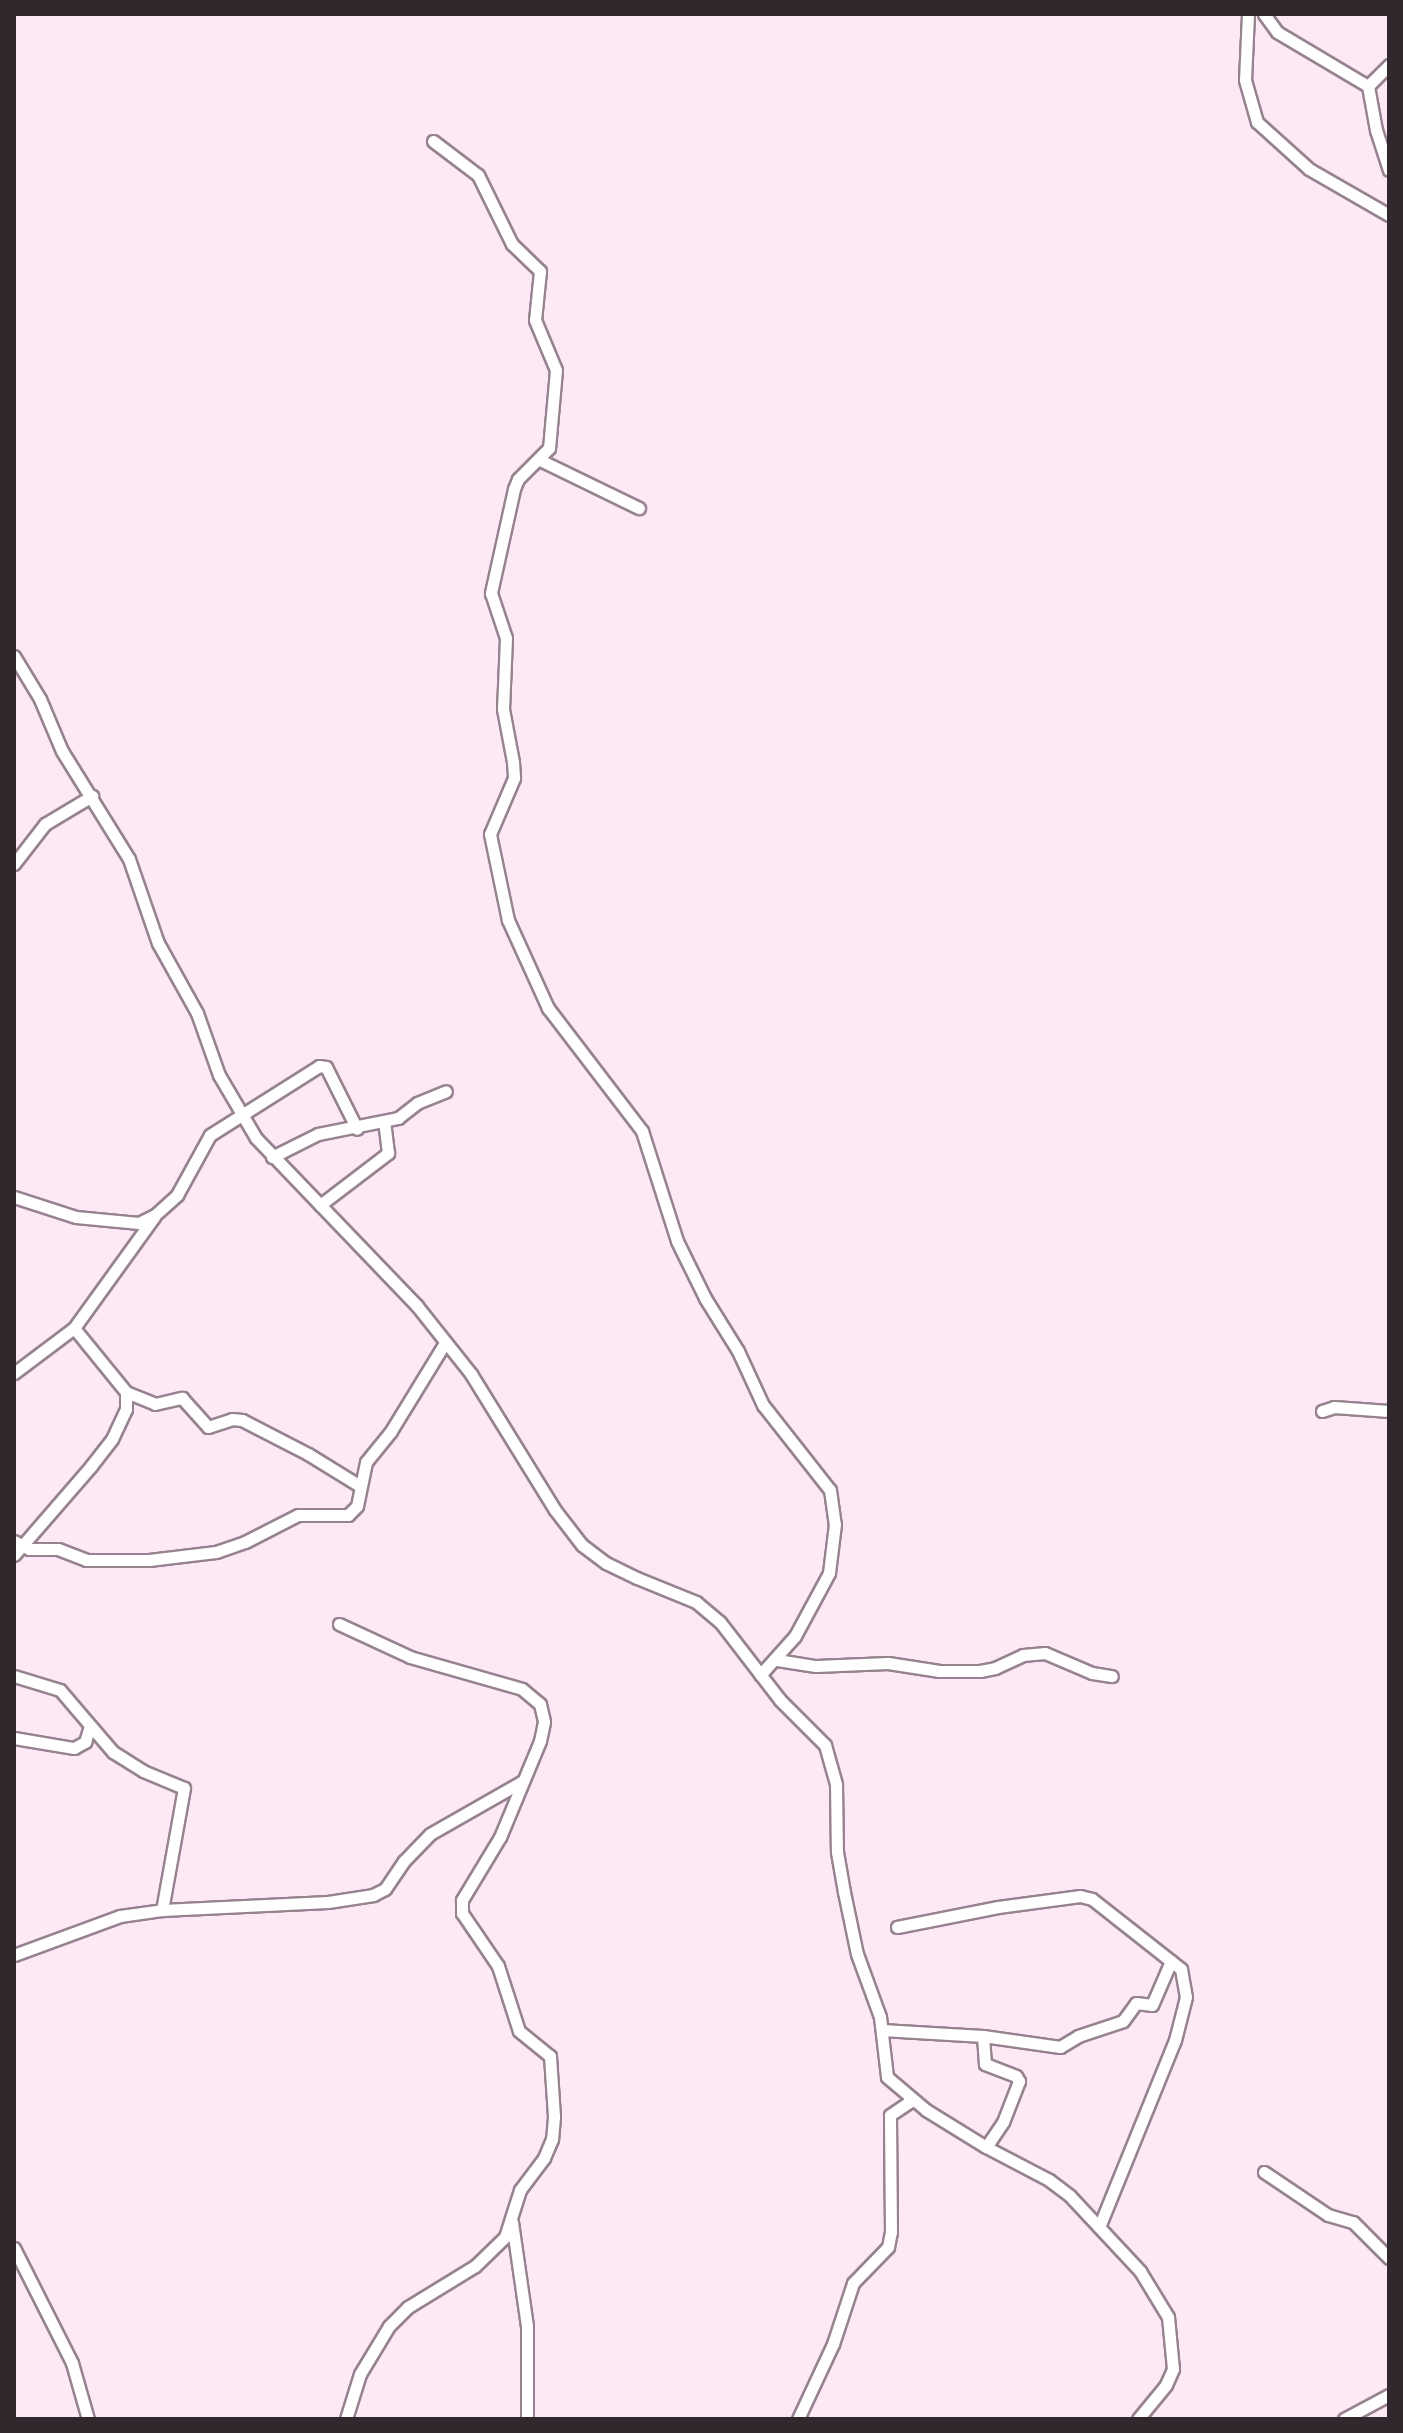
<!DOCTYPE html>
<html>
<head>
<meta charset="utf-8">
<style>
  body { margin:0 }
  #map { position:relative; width:1403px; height:2433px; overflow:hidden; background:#fde8f5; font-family:"Zilla Slab",serif }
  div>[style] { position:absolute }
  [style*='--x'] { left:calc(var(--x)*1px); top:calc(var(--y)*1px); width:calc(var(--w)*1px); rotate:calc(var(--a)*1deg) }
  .roads { filter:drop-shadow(2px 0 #96838f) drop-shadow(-2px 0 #96838f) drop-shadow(0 2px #96838f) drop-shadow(0 -2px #96838f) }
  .minor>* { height:11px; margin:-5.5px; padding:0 5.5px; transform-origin:5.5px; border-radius:5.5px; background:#fff }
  span { translate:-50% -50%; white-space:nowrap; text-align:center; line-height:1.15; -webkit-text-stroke:6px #fde8f5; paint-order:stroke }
  .frame { position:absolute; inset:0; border:16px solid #30282d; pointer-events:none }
</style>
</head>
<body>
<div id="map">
  <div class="roads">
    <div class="minor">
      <i style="--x:1248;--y:14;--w:66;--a:92.6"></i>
      <i style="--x:1245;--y:80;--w:44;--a:74.1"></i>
      <i style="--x:1257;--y:122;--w:70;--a:42.1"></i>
      <i style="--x:1309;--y:169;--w:92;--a:29.9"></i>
      <i style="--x:1264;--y:14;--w:22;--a:54"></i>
      <i style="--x:1277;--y:32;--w:106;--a:30.7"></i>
      <i style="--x:1368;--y:86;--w:45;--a:79.7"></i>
      <i style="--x:1376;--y:130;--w:42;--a:72"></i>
      <i style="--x:1368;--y:86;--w:30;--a:-45"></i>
      <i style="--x:433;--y:141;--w:56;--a:37.1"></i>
      <i style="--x:478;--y:175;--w:77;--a:63.8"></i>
      <i style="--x:512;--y:244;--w:39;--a:44"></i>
      <i style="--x:540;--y:271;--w:49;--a:95.8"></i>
      <i style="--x:535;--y:320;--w:54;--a:67.2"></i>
      <i style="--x:556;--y:370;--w:78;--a:95.1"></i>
      <i style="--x:549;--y:448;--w:44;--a:135"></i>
      <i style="--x:518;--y:479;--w:11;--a:112"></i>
      <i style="--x:514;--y:489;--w:107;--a:102.5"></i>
      <i style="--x:491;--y:593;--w:47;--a:71.6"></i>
      <i style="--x:506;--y:638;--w:71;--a:92.4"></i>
      <i style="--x:503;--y:709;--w:54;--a:79.3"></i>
      <i style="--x:513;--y:762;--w:16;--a:86"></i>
      <i style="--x:514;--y:778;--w:61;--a:113.2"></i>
      <i style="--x:490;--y:834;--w:88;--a:78.2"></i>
      <i style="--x:508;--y:920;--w:97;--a:65.6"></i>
      <i style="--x:548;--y:1008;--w:155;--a:52.6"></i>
      <i style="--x:642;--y:1131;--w:115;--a:72.3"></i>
      <i style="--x:677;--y:1241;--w:64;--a:63.8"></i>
      <i style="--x:705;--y:1298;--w:62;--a:58.1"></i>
      <i style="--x:738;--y:1351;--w:60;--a:65.2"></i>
      <i style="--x:763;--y:1405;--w:108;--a:51.8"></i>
      <i style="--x:830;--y:1490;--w:34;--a:82"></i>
      <i style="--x:835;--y:1524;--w:49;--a:97"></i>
      <i style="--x:829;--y:1573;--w:72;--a:118.4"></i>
      <i style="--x:795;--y:1636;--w:52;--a:131.9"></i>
      <i style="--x:540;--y:460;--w:110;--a:25.9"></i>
      <i style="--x:14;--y:656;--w:50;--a:58.8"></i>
      <i style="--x:40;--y:699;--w:56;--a:67.1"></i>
      <i style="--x:62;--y:751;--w:127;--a:58.2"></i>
      <i style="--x:129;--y:859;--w:89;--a:71"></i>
      <i style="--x:158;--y:943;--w:80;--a:60.9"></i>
      <i style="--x:197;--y:1013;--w:66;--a:70.5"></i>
      <i style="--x:219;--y:1075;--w:73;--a:59.6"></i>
      <i style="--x:256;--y:1138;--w:233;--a:46.2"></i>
      <i style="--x:417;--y:1306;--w:87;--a:51.5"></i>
      <i style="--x:471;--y:1374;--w:160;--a:58.3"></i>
      <i style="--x:555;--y:1510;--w:44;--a:52.4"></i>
      <i style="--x:582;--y:1545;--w:30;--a:37"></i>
      <i style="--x:606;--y:1563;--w:34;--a:26"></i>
      <i style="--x:637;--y:1578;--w:64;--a:22.1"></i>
      <i style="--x:696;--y:1602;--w:31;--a:40"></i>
      <i style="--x:720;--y:1622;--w:98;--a:52.4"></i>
      <i style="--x:780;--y:1700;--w:64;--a:45"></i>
      <i style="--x:825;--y:1745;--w:41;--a:74.2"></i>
      <i style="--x:836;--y:1784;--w:68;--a:89.2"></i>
      <i style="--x:837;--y:1852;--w:41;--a:80.1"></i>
      <i style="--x:844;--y:1892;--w:63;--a:78.2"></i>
      <i style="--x:857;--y:1954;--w:67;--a:69.9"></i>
      <i style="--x:880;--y:2017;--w:60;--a:83.3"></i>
      <i style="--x:887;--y:2077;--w:51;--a:40.2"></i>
      <i style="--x:926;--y:2110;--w:70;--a:31.7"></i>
      <i style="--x:986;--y:2147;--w:71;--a:27.6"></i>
      <i style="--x:1049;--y:2180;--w:26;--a:37"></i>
      <i style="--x:1070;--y:2196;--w:103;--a:47"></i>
      <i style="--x:1140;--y:2271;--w:54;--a:58.7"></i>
      <i style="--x:1168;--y:2317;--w:52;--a:84.5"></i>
      <i style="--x:1173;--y:2369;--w:17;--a:114"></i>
      <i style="--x:1166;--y:2385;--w:44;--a:129.5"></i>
      <i style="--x:14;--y:864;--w:51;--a:-52.2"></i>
      <i style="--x:45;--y:824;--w:55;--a:-30.8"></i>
      <i style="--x:272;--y:1157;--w:51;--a:-26.6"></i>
      <i style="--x:318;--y:1134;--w:82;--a:-11.3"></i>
      <i style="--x:398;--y:1118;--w:24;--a:-38"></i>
      <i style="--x:417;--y:1103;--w:31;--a:-22"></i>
      <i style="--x:14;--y:1197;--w:65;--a:17.9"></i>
      <i style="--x:76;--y:1217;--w:63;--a:5.4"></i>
      <i style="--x:139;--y:1223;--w:18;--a:-27"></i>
      <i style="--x:155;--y:1215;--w:30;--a:-42"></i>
      <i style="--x:177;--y:1195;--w:68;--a:-61.2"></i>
      <i style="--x:210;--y:1135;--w:129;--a:-32.3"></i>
      <i style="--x:319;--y:1066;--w:7;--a:8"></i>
      <i style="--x:326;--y:1067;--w:69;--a:63.4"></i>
      <i style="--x:320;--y:1205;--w:86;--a:-37.4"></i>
      <i style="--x:388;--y:1153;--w:31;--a:-97"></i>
      <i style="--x:14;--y:1373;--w:75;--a:-36.9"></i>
      <i style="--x:74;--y:1328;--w:137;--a:-54.2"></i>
      <i style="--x:126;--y:1392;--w:31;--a:22"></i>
      <i style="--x:155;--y:1404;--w:28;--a:-13"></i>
      <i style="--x:182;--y:1398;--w:39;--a:48"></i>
      <i style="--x:208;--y:1427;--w:25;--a:-18"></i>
      <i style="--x:232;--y:1419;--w:10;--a:6"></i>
      <i style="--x:242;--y:1420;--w:74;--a:27.3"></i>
      <i style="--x:308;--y:1454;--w:61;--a:31.6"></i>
      <i style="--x:1322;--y:1411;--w:13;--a:-18"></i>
      <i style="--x:1334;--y:1407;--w:55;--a:4.2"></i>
      <i style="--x:14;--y:1541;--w:17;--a:28"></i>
      <i style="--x:29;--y:1549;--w:29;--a:0"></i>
      <i style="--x:58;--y:1549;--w:30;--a:21"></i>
      <i style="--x:86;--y:1560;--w:63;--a:0"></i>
      <i style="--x:149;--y:1560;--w:67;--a:-6.8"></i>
      <i style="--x:216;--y:1552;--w:31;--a:-19"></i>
      <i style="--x:245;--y:1542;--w:59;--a:-27"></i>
      <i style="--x:298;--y:1515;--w:50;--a:0"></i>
      <i style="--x:348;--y:1515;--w:13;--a:-45"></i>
      <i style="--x:357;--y:1506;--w:45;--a:-78.4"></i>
      <i style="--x:366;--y:1462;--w:40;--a:-51"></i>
      <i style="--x:391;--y:1431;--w:103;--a:-58.5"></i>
      <i style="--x:14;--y:1555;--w:118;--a:-49.1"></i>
      <i style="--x:91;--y:1466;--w:34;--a:-52"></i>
      <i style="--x:112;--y:1439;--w:33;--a:-65"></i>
      <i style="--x:126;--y:1409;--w:17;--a:-90"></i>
      <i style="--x:126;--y:1392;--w:82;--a:-129.1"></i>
      <i style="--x:339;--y:1624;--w:78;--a:24.9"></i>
      <i style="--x:410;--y:1657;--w:116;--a:15.9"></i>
      <i style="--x:522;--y:1689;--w:23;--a:40"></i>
      <i style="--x:540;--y:1704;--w:18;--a:77"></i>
      <i style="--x:544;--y:1722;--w:19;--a:102"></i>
      <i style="--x:540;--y:1741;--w:104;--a:112.6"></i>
      <i style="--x:500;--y:1837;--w:74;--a:121.1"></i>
      <i style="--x:462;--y:1900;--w:13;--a:90"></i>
      <i style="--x:462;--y:1913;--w:64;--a:55.8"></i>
      <i style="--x:498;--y:1966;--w:68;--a:72.1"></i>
      <i style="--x:519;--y:2031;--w:40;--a:39"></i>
      <i style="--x:550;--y:2056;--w:61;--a:86.2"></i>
      <i style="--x:554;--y:2117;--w:22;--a:95"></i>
      <i style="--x:552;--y:2139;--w:21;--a:113"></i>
      <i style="--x:544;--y:2158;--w:40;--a:127"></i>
      <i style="--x:520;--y:2190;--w:49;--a:107.7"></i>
      <i style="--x:505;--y:2237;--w:42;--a:136"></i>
      <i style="--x:475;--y:2266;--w:79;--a:148.5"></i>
      <i style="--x:408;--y:2307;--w:27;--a:135"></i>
      <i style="--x:389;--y:2326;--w:56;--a:121.1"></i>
      <i style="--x:360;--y:2374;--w:47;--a:107.3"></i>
      <i style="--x:777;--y:1660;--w:39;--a:9"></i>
      <i style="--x:816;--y:1666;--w:72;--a:-2.4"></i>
      <i style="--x:888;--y:1663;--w:52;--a:8.9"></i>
      <i style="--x:939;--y:1671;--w:41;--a:0"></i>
      <i style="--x:980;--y:1671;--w:15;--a:-11"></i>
      <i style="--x:995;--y:1668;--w:31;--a:-25"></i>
      <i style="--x:1023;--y:1655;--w:22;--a:-5"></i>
      <i style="--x:1045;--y:1653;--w:51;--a:23.1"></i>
      <i style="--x:1092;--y:1673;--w:20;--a:9"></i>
      <i style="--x:14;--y:1676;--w:48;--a:16.9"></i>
      <i style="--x:60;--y:1690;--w:82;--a:49.5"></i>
      <i style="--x:113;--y:1752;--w:36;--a:32"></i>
      <i style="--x:143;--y:1771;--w:44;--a:22.5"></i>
      <i style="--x:184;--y:1788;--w:124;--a:100.2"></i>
      <i style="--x:14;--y:1738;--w:61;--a:9.5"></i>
      <i style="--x:74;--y:1748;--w:13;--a:-29"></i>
      <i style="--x:85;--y:1742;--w:17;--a:-73"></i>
      <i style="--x:897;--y:1927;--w:103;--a:-11.2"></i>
      <i style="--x:998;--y:1907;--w:83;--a:-7.6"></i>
      <i style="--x:1080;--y:1896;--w:12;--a:14"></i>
      <i style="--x:1092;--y:1899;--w:113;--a:38.2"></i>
      <i style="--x:1181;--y:1969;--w:28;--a:80"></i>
      <i style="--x:1186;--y:1997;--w:44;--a:104.3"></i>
      <i style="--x:1175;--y:2040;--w:202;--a:112.1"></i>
      <i style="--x:14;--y:1955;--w:113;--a:-20.2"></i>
      <i style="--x:120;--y:1916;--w:42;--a:-8.1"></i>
      <i style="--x:162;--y:1910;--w:166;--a:-2.8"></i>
      <i style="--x:328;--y:1902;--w:46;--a:-8.8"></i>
      <i style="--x:373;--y:1895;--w:13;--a:-27"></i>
      <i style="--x:385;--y:1889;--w:34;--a:-56"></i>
      <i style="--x:404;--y:1861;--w:37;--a:-46"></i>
      <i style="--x:430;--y:1834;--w:107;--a:-29.7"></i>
      <i style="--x:882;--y:2030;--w:101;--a:3.4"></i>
      <i style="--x:983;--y:2036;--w:78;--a:8.1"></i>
      <i style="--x:1060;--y:2047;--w:21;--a:-31"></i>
      <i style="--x:1078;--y:2036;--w:47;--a:-18.4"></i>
      <i style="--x:1123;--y:2021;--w:22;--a:-54"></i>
      <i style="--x:1136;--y:2003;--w:16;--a:7"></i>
      <i style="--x:1152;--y:2005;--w:48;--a:-66.6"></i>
      <i style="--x:983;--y:2036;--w:28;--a:86"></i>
      <i style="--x:985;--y:2064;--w:33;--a:21"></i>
      <i style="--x:1016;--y:2076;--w:6;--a:59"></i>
      <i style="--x:1019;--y:2081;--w:44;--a:111.3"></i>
      <i style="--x:1003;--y:2122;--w:30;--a:124"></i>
      <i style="--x:1264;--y:2172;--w:77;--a:33.9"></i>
      <i style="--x:1328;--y:2215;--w:26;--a:16"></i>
      <i style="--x:1353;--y:2222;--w:51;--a:45"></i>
      <i style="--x:512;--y:2222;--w:105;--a:81.8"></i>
      <i style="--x:527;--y:2326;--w:93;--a:90"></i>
      <i style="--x:14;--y:2248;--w:129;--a:63.2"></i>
      <i style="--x:72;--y:2363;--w:58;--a:74.1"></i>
      <i style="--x:798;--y:2419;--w:83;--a:-65"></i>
      <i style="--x:833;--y:2344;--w:64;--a:-71.8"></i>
      <i style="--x:853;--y:2283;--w:50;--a:-45.8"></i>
      <i style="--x:888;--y:2247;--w:15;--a:-79"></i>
      <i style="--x:891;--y:2232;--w:117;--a:-90.5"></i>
      <i style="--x:890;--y:2115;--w:23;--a:-34"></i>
      <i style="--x:909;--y:2102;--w:5;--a:-90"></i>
      <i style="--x:1344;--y:2419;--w:51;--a:-28.1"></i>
    </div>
  </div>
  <div class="frame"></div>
</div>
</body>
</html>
